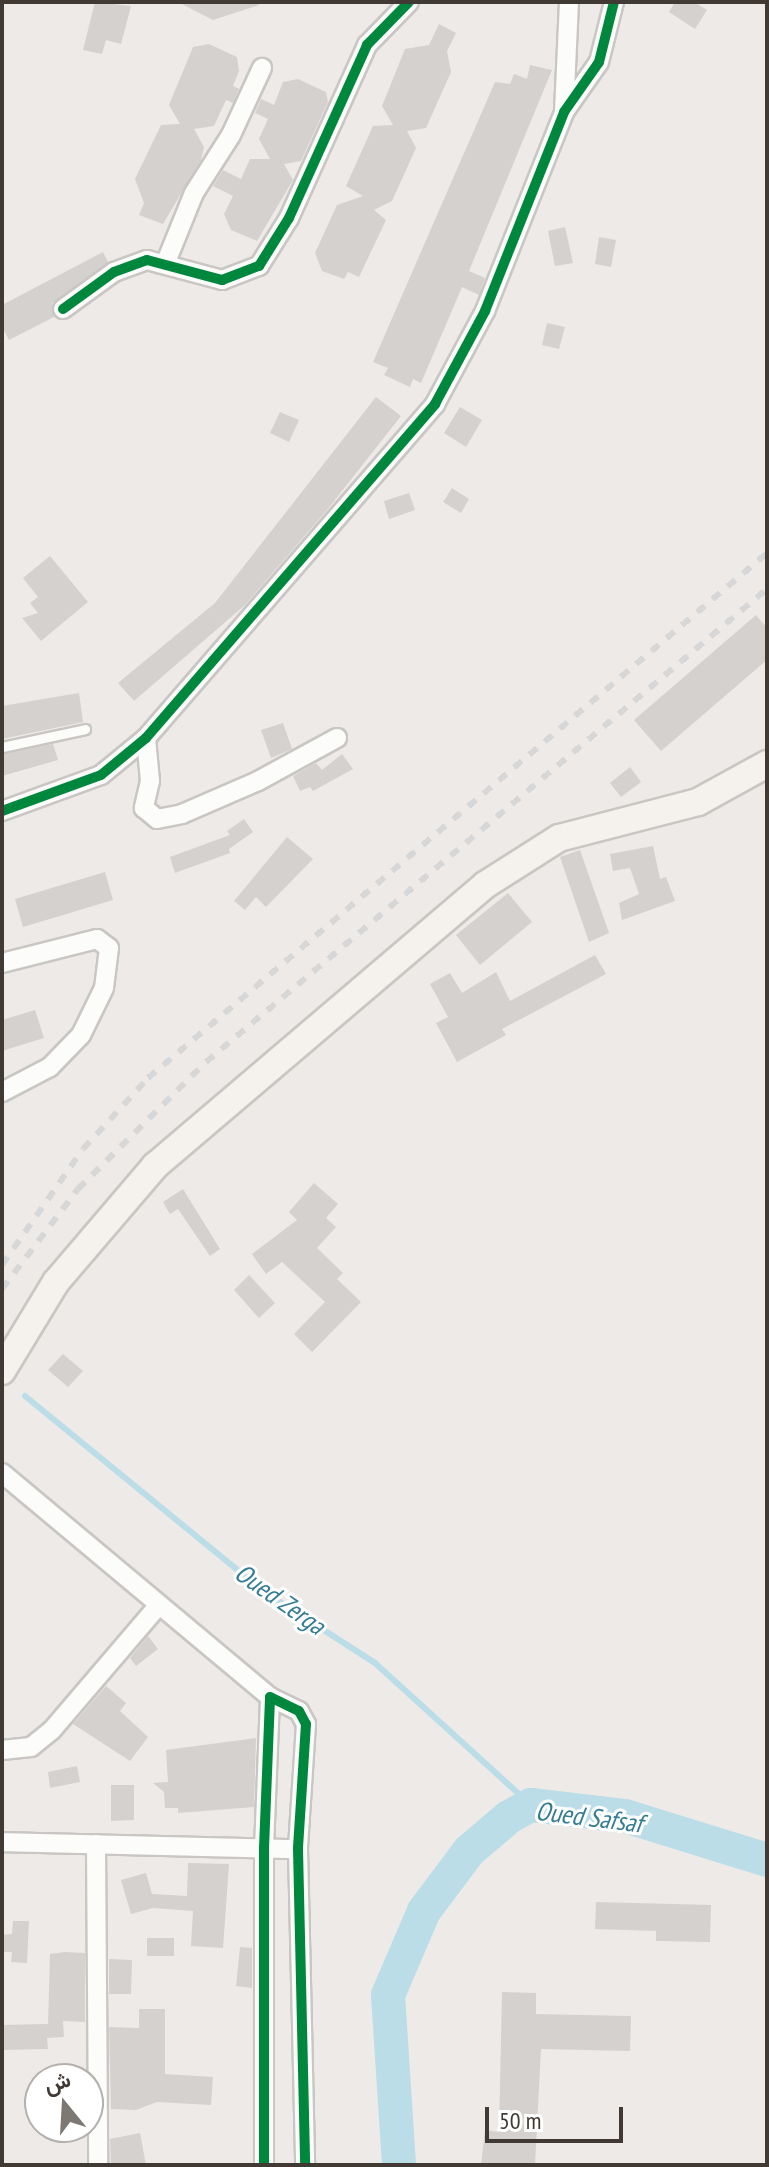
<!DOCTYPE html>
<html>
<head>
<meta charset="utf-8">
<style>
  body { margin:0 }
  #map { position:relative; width:769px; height:2167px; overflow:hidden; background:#edeae7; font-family:"PT Sans Narrow",Vazirmatn,sans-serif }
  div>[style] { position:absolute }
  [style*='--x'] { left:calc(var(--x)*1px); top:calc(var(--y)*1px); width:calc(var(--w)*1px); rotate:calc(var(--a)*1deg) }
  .stream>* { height:6px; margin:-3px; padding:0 3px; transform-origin:3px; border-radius:3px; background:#badde8 }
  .river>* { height:34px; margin:-17px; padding:0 17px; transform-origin:17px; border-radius:17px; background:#badde8 }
  .building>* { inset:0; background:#d5d1ce }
  .roads { filter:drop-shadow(2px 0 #c9c6c3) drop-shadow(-2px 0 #c9c6c3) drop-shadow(0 2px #c9c6c3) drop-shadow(0 -2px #c9c6c3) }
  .service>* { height:9px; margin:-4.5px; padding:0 4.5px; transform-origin:4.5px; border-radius:4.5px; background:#fcfcfb }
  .minor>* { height:18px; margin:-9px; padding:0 9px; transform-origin:9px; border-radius:9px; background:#fcfcfb }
  .secondary>* { height:26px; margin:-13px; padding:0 13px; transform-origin:13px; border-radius:13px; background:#f5f2ee }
  .rail>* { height:6px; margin-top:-3px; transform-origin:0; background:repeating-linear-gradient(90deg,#d8d7d7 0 10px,transparent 0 20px) }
  .cycleway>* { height:10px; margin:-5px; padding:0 5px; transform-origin:5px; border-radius:5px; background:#00873e }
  span { translate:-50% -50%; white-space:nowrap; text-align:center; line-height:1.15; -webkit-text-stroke:6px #fff; paint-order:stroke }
  .water-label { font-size:26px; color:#347c94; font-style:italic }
  .frame { position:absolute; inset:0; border:4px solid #413a34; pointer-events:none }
  .north { position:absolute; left:24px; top:2063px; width:80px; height:80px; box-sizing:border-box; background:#fff; border:2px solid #b3b0ae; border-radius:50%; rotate:342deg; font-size:22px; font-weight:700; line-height:32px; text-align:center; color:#413a34 }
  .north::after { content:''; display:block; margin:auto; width:28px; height:36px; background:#7d7873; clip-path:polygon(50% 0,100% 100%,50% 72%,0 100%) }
  .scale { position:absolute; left:485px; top:2107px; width:138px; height:36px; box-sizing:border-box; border:4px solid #413a34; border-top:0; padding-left:10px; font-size:24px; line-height:28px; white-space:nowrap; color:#413a34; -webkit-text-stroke:6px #fff; paint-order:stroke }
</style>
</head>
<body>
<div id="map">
  <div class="stream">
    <i style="--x:25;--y:1396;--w:308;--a:39.3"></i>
    <i style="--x:263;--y:1591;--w:133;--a:32.7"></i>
    <i style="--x:375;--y:1663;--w:211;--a:42.3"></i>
  </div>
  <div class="river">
    <i style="--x:399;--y:2165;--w:170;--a:-93.7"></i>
    <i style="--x:388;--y:1995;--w:91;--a:-66.8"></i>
    <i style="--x:424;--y:1911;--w:75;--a:-53.1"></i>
    <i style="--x:469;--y:1851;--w:52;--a:-40.4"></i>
    <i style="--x:509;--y:1817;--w:25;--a:-29"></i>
    <i style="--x:531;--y:1805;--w:95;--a:6.7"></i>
    <i style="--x:625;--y:1816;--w:149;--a:17.2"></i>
  </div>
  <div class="building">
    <i style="clip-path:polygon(95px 2px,131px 6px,121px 44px,106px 40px,102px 54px,83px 50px)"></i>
    <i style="clip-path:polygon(178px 2px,258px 2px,259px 5px,213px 20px)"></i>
    <i style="clip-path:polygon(675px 2px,694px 2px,707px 10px,695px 29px,669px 12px)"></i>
    <i style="clip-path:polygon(439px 24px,456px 33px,447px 51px,451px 72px,426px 128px,407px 131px,416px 148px,392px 201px,374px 210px,386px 220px,359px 277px,348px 272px,344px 279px,322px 271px,315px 253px,337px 205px,363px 196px,346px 186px,373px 126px,393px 125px,382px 106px,405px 49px,429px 45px)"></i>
    <i style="clip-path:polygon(209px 44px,237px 57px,239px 71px,233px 86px,239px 89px,233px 103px,226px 100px,214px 126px,194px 129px,204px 147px,201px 160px,163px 224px,139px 215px,144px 203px,135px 179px,161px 125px,180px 124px,169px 105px,193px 47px)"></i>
    <i style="clip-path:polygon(530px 65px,552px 70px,469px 271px,485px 278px,479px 295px,462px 287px,421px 383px,413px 379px,410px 387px,384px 375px,388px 368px,373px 362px,495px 82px,510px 84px,514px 74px,527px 79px)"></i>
    <i style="clip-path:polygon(298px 79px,326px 92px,328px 102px,301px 161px,284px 164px,293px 180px,257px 241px,231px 230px,224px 214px,233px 196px,213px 186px,223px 170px,241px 179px,250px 159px,270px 159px,259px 139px,268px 119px,255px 113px,261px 99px,274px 105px,283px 82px)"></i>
    <i style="clip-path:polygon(565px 227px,573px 263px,555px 266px,548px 231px)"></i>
    <i style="clip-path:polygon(599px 237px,616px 240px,611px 267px,595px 264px)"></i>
    <i style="clip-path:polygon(103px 252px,108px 262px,52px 303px,54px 317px,9px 340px,2px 327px,2px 305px)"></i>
    <i style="clip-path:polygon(547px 323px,565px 327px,559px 349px,542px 345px)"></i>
    <i style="clip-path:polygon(376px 397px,401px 416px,327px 510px,245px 605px,134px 701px,118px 683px,215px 603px)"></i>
    <i style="clip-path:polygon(460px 407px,482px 420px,466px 447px,444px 433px)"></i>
    <i style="clip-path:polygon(280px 412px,299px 420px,289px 442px,270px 433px)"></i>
    <i style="clip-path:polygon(452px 488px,469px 499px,461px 513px,443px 502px)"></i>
    <i style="clip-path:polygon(409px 493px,415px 510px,389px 519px,384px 501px)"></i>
    <i style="clip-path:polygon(50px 556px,88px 602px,41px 641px,22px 618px,38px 613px,30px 603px,38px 597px,23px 578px)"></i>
    <i style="clip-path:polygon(756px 615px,767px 628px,767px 660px,661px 751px,634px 720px)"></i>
    <i style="clip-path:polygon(79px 693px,83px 722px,2px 739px,2px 706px)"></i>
    <i style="clip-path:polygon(283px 723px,292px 749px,271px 758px,261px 730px)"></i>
    <i style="clip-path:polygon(53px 744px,58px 760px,2px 776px,2px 754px)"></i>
    <i style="clip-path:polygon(342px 754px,353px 769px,313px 791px,310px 787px,300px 791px,293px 776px,316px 763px,322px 770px)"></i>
    <i style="clip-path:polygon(630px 767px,641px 782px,621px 797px,610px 783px)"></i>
    <i style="clip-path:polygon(244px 819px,253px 832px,229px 849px,230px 853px,175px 873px,170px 857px,230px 835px,227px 831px)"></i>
    <i style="clip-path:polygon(287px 837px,313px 859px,266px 907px,256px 897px,245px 910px,234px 901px)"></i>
    <i style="clip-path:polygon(653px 846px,660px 879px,666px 877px,675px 901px,622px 920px,619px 903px,639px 894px,630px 868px,613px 871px,610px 854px)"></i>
    <i style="clip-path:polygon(580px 850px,609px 933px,589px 942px,560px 857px)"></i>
    <i style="clip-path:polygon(105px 872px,113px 900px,23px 927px,15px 899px)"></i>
    <i style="clip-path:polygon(508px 893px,532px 922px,480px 965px,456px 935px)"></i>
    <i style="clip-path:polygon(595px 955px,606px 974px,502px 1029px,506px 1035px,457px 1062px,436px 1023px,448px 1017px,430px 984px,450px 973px,462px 993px,496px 972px,510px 1001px)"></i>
    <i style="clip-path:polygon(35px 1010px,44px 1038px,2px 1051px,2px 1020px)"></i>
    <i style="clip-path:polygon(314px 1183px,338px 1204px,326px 1218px,336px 1227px,317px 1248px,343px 1273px,337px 1279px,361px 1302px,312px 1352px,294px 1334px,325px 1302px,282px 1262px,266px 1274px,252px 1254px,297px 1220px,289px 1212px)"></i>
    <i style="clip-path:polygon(183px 1189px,220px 1249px,210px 1256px,178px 1209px,170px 1214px,163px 1202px)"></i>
    <i style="clip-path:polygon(249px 1275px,275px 1303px,259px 1318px,234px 1290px)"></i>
    <i style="clip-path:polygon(63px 1354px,83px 1371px,68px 1387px,48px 1370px)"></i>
    <i style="clip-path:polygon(148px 1636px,158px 1649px,136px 1666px,130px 1658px)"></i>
    <i style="clip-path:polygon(106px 1686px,126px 1703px,120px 1711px,148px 1737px,130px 1761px,73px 1724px)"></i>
    <i style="clip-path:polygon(256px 1738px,254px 1807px,178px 1813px,178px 1808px,165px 1808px,164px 1792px,153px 1783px,168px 1782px,166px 1750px)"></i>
    <i style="clip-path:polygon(77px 1766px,80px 1782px,50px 1788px,48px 1772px)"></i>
    <i style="clip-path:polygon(111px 1785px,134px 1785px,134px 1820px,111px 1821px)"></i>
    <i style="clip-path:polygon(188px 1863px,229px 1864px,223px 1948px,191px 1946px,193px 1911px,153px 1908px,131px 1914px,121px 1880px,146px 1873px,152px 1894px,187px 1896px)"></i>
    <i style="clip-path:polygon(596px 1902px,711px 1905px,710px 1942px,656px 1941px,656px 1931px,595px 1929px)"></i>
    <i style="clip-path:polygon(13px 1921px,29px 1921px,27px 1963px,11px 1962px,12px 1952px,2px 1952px,2px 1935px,12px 1934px)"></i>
    <i style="clip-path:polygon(147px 1938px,174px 1938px,174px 1956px,147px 1956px)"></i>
    <i style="clip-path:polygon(240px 1947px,252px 1948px,252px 1988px,236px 1986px)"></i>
    <i style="clip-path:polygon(65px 1952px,85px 1953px,85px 2022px,63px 2021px,64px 2037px,47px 2038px,48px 2049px,2px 2050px,2px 2025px,48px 2024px,50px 1954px)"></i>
    <i style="clip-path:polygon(109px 1959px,132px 1960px,131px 1994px,109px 1994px)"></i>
    <i style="clip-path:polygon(502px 1992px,536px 1993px,536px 2014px,631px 2016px,630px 2051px,541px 2049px,535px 2165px,481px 2165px,485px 2130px,499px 2132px)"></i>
    <i style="clip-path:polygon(139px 2009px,165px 2009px,165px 2074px,213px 2077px,211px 2105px,157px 2102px,136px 2110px,111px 2109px,109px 2027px,139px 2028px)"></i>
    <i style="clip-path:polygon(140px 2133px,146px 2165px,111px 2165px,110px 2139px)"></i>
  </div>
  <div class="roads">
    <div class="service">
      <i style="--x:2;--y:747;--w:85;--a:-12.2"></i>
    </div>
    <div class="minor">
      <i style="--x:564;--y:112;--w:110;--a:-87.4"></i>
      <i style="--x:166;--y:262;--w:74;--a:-67.9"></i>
      <i style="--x:194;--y:193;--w:69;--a:-57.5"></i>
      <i style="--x:231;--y:135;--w:74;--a:-65.2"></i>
      <i style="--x:63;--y:309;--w:63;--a:-36"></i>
      <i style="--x:114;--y:272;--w:35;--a:-20"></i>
      <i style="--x:147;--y:260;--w:78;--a:14.9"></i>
      <i style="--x:222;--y:280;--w:40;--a:-21"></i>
      <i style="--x:259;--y:266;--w:57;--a:-58"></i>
      <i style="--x:289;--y:218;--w:190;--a:-65.7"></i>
      <i style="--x:367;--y:45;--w:60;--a:-45.7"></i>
      <i style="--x:146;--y:738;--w:43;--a:84.7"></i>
      <i style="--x:150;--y:781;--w:28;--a:103"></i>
      <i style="--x:144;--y:808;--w:17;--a:40"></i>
      <i style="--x:157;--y:819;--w:25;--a:-11"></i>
      <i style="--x:182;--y:814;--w:83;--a:-23.5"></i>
      <i style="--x:258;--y:781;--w:90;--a:-28.6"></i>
      <i style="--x:2;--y:811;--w:105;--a:-20"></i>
      <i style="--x:101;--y:775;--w:58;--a:-39.4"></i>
      <i style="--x:146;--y:738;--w:442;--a:-49.1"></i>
      <i style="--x:435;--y:404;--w:106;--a:-61.7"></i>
      <i style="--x:485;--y:311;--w:214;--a:-68.3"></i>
      <i style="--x:564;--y:112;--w:61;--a:-55"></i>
      <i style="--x:599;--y:62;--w:62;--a:-76"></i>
      <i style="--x:2;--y:963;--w:98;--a:-14.2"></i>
      <i style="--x:97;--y:939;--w:15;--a:37"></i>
      <i style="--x:109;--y:948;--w:40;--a:97.1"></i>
      <i style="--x:104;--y:988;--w:52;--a:116.1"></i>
      <i style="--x:81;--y:1035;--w:45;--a:134.1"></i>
      <i style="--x:50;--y:1067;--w:54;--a:152.5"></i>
      <i style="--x:2;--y:1473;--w:349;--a:39.9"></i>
      <i style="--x:2;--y:1750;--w:29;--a:-6"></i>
      <i style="--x:31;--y:1747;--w:27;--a:-39"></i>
      <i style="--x:52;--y:1730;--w:162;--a:-49.5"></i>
      <i style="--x:2;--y:1842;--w:296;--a:1.4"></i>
      <i style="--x:96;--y:1844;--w:321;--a:89.6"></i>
      <i style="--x:264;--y:2165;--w:317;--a:-90"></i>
      <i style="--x:264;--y:1848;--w:151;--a:-87.7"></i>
      <i style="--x:270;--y:1697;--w:32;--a:26"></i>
      <i style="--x:299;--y:1711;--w:15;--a:62"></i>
      <i style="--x:306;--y:1724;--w:125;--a:93.7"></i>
      <i style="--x:298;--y:1849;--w:316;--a:88.7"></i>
    </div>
    <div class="secondary">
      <i style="--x:2;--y:1371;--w:104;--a:-58.8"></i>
      <i style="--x:56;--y:1282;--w:153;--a:-49.5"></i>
      <i style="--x:155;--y:1166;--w:433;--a:-40.4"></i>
      <i style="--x:485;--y:885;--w:88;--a:-32.4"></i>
      <i style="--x:559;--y:838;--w:144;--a:-14.5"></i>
      <i style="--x:698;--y:802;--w:79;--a:-28.8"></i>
    </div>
  </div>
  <div class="rail">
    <i style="--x:2;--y:1265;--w:141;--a:-55.1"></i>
    <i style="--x:83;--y:1149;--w:96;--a:-47.5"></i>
    <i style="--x:148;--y:1078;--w:812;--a:-40.3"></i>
    <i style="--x:2;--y:1289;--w:126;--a:-52.8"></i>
    <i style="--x:78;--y:1189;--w:180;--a:-44.8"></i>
    <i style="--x:206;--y:1062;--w:734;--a:-40.14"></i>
  </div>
  <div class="cycleway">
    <i style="--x:63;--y:309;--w:63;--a:-36"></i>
    <i style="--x:114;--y:272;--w:35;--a:-20"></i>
    <i style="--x:147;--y:260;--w:78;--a:14.9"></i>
    <i style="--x:222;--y:280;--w:40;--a:-21"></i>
    <i style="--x:259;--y:266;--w:57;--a:-58"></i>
    <i style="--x:289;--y:218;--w:190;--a:-65.7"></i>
    <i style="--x:367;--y:45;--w:60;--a:-45.7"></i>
    <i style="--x:2;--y:811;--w:105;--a:-20"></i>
    <i style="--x:101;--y:775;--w:58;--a:-39.4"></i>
    <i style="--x:146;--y:738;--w:442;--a:-49.1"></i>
    <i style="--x:435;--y:404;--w:106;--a:-61.7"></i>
    <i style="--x:485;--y:311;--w:214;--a:-68.3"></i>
    <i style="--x:564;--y:112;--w:61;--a:-55"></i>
    <i style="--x:599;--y:62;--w:62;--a:-76"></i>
    <i style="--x:264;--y:2165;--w:317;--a:-90"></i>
    <i style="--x:264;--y:1848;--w:151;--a:-87.7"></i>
    <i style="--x:270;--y:1697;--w:32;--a:26"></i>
    <i style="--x:299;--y:1711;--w:15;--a:62"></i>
    <i style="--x:306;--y:1724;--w:125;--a:93.7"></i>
    <i style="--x:298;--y:1849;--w:316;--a:88.7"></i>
  </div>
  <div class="water-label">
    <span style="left:280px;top:1599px;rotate:35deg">Oued Zerga</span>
    <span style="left:589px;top:1817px;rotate:7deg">Oued Safsaf</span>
  </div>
  <div class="frame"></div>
  <div class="north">ش</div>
  <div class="scale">50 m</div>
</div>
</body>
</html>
